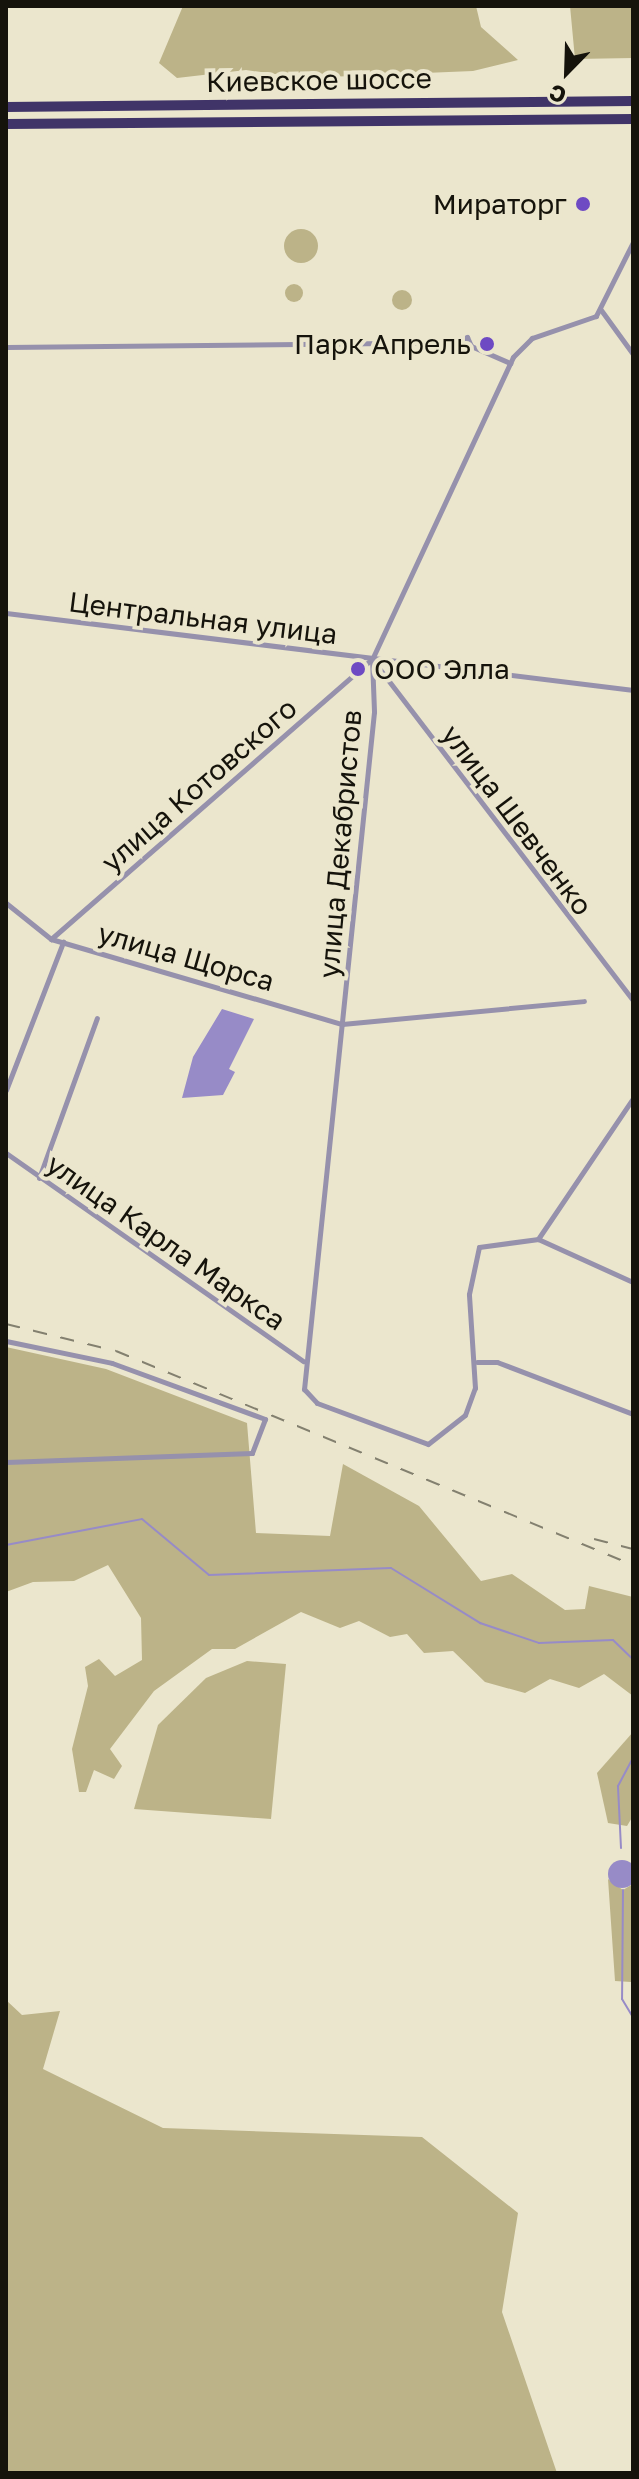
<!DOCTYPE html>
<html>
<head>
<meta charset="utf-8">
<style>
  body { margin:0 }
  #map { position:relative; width:639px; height:2479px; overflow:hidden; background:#ebe6cd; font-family:"Golos Text",sans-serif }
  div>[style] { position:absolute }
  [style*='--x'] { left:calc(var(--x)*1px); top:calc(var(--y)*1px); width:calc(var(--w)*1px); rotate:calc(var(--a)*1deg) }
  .green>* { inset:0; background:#bcb388 }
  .round { border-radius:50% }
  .water>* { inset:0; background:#978bc7 }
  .stream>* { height:2px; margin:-1px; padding:0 1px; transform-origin:1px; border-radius:1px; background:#978bc7 }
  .street>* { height:5px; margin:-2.5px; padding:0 2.5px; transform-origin:2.5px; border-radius:2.5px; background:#9691ac }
  .highway>* { height:10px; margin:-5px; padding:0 5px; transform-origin:5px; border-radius:5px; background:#403468 }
  .rail>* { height:2px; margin-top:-1px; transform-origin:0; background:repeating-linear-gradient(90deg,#83806f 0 14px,transparent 0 28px) }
  .dots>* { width:22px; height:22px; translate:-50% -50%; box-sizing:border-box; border:4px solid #ebe6cd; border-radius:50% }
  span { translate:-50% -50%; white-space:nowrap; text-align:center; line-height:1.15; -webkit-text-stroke:8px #ebe6cd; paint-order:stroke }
  .street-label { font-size:28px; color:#15130b }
  .poi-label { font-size:28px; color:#15130b }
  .right { translate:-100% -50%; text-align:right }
  .left { translate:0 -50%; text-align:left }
  .frame { position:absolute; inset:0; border:8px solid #15130b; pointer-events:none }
  .north { position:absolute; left:527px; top:32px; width:80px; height:80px; -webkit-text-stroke:6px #ebe6cd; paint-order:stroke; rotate:203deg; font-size:22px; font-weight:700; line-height:32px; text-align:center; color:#15130b }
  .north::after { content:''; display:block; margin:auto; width:28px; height:36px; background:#15130b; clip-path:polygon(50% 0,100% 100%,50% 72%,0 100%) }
</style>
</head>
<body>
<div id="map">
  <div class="green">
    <i style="clip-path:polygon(183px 6px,476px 6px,481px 27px,518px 60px,473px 71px,303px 78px,246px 70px,177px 78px,159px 63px)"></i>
    <i style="clip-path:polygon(570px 6px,633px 6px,633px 58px,575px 59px)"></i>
    <i class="round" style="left:284px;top:229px;width:34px;height:34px"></i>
    <i class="round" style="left:285px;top:284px;width:18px;height:18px"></i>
    <i class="round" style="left:392px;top:290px;width:20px;height:20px"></i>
    <i style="clip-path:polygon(6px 1347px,106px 1369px,247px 1423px,256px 1533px,330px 1536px,343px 1464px,419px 1506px,481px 1581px,512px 1574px,565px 1610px,585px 1609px,589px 1586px,633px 1597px,633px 1696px,604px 1674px,579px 1688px,550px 1679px,525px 1693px,485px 1682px,453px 1651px,424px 1653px,407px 1634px,390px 1637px,359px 1621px,340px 1628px,301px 1612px,235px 1649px,212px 1649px,154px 1691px,110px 1749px,122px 1766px,114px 1779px,94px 1770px,86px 1792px,79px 1792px,72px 1749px,88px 1686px,85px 1667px,99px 1659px,115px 1676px,142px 1660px,141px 1618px,108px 1565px,74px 1581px,33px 1582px,6px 1592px)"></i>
    <i style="clip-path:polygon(247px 1661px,286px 1664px,271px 1819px,134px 1809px,158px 1725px,206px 1678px)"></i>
    <i style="clip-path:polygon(633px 1732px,633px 1816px,627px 1826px,608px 1823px,597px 1773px)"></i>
    <i style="clip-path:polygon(608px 1879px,623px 1890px,633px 1884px,631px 1982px,615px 1981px)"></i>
    <i style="clip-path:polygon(6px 2000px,22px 2015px,60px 2011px,43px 2069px,163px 2128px,422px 2137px,518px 2213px,502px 2312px,557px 2473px,6px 2473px)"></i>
  </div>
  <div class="water">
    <i style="clip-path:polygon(222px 1009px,254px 1019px,229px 1069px,235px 1072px,223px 1095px,182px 1098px,193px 1057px)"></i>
    <i class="round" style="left:608px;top:1860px;width:28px;height:28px"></i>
  </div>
  <div class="stream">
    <i style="--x:6;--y:1545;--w:138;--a:-10.8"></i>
    <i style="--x:142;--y:1519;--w:87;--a:39.9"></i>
    <i style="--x:209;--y:1575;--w:182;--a:-2.2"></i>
    <i style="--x:391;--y:1568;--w:105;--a:31.7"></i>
    <i style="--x:480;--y:1623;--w:62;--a:18.7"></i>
    <i style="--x:539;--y:1643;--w:74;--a:-2.3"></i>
    <i style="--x:613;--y:1640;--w:28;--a:44"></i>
    <i style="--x:621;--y:1848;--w:62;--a:-92.8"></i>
    <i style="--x:618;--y:1786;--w:32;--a:-62"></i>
    <i style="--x:623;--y:1890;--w:109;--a:90.5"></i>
    <i style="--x:622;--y:1999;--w:21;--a:59"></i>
  </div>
  <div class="street">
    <i style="--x:633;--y:242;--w:83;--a:116.6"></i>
    <i style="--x:596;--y:316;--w:68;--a:161"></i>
    <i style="--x:532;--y:338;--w:27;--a:135"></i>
    <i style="--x:513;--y:357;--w:333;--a:115"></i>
    <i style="--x:372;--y:659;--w:53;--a:87.8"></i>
    <i style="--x:374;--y:712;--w:681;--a:95.9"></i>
    <i style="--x:304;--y:1389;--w:19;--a:47"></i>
    <i style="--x:317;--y:1403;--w:118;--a:20.3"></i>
    <i style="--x:428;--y:1444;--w:47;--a:-38.1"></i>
    <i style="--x:465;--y:1415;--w:29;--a:-70"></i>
    <i style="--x:475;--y:1388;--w:94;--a:-93.7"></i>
    <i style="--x:469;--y:1294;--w:48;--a:-78"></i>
    <i style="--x:479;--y:1247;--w:60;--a:-7.7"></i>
    <i style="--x:538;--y:1239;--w:104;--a:24.4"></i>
    <i style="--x:601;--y:310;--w:54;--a:54"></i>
    <i style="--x:471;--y:346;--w:10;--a:156"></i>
    <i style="--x:462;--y:350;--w:10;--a:-114"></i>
    <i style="--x:458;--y:341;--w:10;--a:-24"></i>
    <i style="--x:467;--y:337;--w:10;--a:66"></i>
    <i style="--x:471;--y:346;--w:43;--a:23.6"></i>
    <i style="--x:6;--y:347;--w:451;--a:-0.6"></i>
    <i style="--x:6;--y:613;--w:632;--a:7"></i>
    <i style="--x:6;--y:903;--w:58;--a:38.7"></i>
    <i style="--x:51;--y:939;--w:303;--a:16.3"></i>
    <i style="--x:342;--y:1024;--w:243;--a:-5.4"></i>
    <i style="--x:51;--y:939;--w:426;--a:-41.1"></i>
    <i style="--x:372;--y:659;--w:429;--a:52.6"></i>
    <i style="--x:6;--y:1090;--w:159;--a:-68.9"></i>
    <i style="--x:6;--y:1153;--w:363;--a:35"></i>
    <i style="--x:39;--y:1178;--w:170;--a:-70.1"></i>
    <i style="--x:538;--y:1239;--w:170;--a:-56"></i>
    <i style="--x:6;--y:1341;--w:108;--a:11.7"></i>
    <i style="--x:112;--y:1363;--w:163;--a:20.1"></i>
    <i style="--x:265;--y:1419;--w:36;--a:111"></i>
    <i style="--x:252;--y:1453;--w:246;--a:177.9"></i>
    <i style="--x:477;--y:1362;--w:20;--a:0"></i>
    <i style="--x:497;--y:1362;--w:146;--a:20.9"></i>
  </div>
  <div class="highway">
    <i style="--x:6;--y:107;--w:627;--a:-0.55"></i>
    <i style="--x:6;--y:124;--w:627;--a:-0.46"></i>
  </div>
  <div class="rail">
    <i style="--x:6;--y:1324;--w:113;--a:13.8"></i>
    <i style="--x:116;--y:1351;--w:560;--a:22.49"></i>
    <i style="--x:594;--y:1539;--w:40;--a:14.4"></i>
  </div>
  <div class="dots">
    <i style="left:583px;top:204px;background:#6e4ac3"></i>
    <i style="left:487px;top:344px;background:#6e4ac3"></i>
    <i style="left:358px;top:669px;background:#6e4ac3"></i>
  </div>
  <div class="street-label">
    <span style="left:319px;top:80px;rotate:-1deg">Киевское шоссе</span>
    <span style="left:203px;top:618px;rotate:7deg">Центральная улица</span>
    <span style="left:199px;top:785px;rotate:-41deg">улица Котовского</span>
    <span style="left:517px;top:820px;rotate:53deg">улица Шевченко</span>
    <span style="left:340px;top:844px;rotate:-85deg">улица Декабристов</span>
    <span style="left:186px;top:957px;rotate:16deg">улица Щорса</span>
    <span style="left:166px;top:1242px;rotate:35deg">улица Карла Маркса</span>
  </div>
  <div class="poi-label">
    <span class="right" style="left:567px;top:204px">Мираторг</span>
    <span class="right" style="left:471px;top:344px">Парк Апрель</span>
    <span class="left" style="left:374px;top:669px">ООО Элла</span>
  </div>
  <div class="frame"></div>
  <div class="north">С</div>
</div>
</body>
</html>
